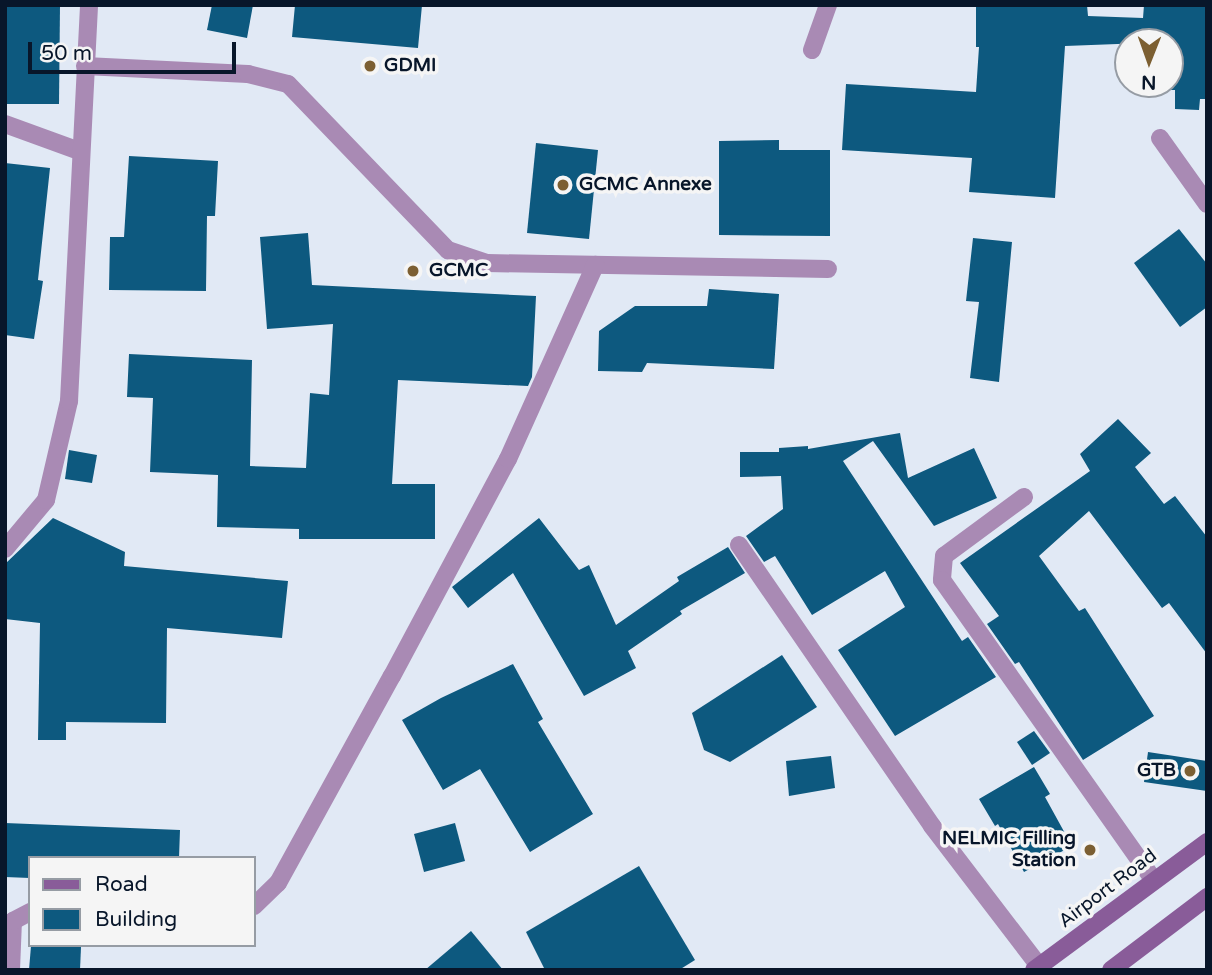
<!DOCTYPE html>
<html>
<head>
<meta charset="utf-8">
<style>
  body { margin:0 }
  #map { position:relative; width:1212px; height:975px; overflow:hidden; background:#e1e9f5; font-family:"Varela Round",sans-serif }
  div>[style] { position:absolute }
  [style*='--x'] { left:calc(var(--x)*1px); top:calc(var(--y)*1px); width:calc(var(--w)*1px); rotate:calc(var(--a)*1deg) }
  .building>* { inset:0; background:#0d597f }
  .street>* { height:18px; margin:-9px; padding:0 9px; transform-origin:9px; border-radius:9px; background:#a98ab4 }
  .secondary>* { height:18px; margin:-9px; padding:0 9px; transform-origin:9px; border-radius:9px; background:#895c99 }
  .dots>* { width:19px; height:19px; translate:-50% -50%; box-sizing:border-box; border:4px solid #f5f5f5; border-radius:50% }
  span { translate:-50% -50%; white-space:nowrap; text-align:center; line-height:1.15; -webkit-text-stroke:7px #f5f5f5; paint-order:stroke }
  .poi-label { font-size:19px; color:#08162a; font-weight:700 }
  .left { translate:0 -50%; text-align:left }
  .right { translate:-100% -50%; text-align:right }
  .street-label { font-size:19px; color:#08162a }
  .frame { position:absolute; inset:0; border:7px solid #08162a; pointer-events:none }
  .legend { position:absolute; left:28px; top:856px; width:228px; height:91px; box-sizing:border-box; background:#f5f5f5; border:2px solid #969ca4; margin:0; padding:9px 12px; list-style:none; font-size:21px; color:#08162a }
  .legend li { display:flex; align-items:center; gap:14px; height:35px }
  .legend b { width:35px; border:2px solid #969ca4 }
  .north { position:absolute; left:1114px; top:28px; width:70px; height:70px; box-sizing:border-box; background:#f5f5f5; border:2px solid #969ca4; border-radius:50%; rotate:181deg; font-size:19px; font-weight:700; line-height:28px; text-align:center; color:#08162a }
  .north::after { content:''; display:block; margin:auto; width:24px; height:32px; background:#7c5f32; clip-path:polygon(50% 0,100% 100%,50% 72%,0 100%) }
  .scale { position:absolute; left:28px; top:42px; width:208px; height:32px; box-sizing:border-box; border:4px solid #08162a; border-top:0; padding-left:9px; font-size:21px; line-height:24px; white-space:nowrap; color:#08162a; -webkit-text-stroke:5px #f5f5f5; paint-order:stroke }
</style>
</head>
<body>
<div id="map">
  <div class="building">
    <i style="clip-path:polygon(5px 5px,60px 5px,59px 104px,5px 104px)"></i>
    <i style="clip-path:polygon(212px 5px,253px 5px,247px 38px,207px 30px)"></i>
    <i style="clip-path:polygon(295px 5px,422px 5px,418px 48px,292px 37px)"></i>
    <i style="clip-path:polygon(976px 5px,1087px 5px,1088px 16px,1143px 18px,1144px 5px,1207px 5px,1207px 99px,1200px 99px,1199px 110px,1175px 109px,1175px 90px,1170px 90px,1170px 42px,1065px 46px,1055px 198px,969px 192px,972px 158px,842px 150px,846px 84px,976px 92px,979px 47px,976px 47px)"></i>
    <i style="clip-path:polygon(779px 140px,779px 150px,830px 150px,830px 236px,719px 235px,719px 141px)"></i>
    <i style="clip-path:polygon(536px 143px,598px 150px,589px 239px,527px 233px)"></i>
    <i style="clip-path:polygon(129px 156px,218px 161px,215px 216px,207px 216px,206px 291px,109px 290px,110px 237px,124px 237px)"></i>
    <i style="clip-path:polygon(5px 163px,50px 168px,38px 280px,43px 281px,34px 339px,5px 335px)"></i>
    <i style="clip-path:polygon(1179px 229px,1207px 264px,1207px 307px,1180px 327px,1134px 263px)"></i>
    <i style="clip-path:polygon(308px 233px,312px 285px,536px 296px,532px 377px,528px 386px,398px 380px,392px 484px,435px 484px,435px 539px,299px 539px,299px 529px,217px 527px,218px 475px,150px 472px,153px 398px,127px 397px,129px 354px,252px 360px,250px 466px,306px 468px,310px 393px,329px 395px,333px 324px,267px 329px,260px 237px)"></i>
    <i style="clip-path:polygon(973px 238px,1012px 242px,999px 382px,970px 378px,979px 302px,966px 301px)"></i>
    <i style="clip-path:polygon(709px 289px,779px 294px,774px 369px,647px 363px,642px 372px,598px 371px,599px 331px,635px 306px,707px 306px)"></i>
    <i style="clip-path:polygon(1118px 419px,1151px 453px,1135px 467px,1164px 504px,1175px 496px,1207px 537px,1207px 654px,1169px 603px,1162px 608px,1089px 511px,1039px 556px,1079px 611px,1085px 608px,1154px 716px,1083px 760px,1019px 662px,1015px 664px,987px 624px,999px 616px,960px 563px,1090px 471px,1080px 454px)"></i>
    <i style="clip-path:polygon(900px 433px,908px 478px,974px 448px,997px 498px,934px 526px,873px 441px,843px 461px,962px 641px,968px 637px,996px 677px,895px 736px,838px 650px,905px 607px,885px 571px,812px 615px,775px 556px,764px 562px,746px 536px,783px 509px,781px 476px,740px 477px,740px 452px,779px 452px,779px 448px,808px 446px,808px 449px)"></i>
    <i style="clip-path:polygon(69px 450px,97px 455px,92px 483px,65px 479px)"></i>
    <i style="clip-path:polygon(53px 518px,125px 552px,124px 566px,288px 581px,282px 638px,167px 628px,166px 723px,66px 722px,66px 740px,38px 740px,40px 623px,5px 619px,5px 564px)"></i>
    <i style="clip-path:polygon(539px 518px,579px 570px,589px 565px,616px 625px,679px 581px,677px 577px,728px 547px,745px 573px,680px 611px,682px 614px,628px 651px,636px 668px,584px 696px,513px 573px,468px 608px,452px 587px)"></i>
    <i style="clip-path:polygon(782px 655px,817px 707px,730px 762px,704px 750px,692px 713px)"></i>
    <i style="clip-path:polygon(513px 664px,543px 719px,538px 722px,593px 814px,530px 852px,480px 769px,443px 790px,402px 720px,441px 698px)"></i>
    <i style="clip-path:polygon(1034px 731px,1050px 753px,1032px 765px,1017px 742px)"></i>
    <i style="clip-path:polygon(1148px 752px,1207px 761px,1207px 791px,1144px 782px)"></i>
    <i style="clip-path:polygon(831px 756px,835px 788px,789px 796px,786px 761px)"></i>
    <i style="clip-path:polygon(1034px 767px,1050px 794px,1045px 797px,1072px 846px,1024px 872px,998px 824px,995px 826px,979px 799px)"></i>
    <i style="clip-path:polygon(5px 823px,180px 830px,179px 858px,30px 858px,30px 878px,5px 877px)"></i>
    <i style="clip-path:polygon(455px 823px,465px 861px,424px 872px,414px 834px)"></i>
    <i style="clip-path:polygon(639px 866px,695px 960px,679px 970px,545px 970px,526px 932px)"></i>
    <i style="clip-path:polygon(471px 931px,503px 970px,425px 970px)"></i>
    <i style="clip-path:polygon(31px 946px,81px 947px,80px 970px,29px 970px)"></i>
  </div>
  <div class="street">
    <i style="--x:812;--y:50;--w:48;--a:-70.4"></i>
    <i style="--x:85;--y:66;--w:163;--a:2.8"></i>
    <i style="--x:248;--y:74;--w:41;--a:14"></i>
    <i style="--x:288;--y:84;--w:231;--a:46.1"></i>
    <i style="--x:448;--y:250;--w:41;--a:18.4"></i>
    <i style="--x:487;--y:263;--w:341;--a:1"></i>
    <i style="--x:5;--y:124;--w:79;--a:20"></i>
    <i style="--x:1160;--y:138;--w:81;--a:54.5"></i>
    <i style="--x:1024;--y:497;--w:99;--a:143.6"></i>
    <i style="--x:944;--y:556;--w:24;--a:95"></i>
    <i style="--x:942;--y:580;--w:368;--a:54.8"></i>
    <i style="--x:739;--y:545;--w:341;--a:55.5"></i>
    <i style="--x:932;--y:826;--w:176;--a:52.6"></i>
    <i style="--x:5;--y:549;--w:64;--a:-50.1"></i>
    <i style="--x:46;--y:500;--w:102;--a:-76.9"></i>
    <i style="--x:69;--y:401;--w:397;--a:-87.1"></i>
    <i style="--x:254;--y:906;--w:33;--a:-44"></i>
    <i style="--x:278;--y:883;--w:236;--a:-61.2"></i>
    <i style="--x:392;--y:676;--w:246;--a:-61.9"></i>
    <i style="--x:508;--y:459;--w:213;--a:-65.8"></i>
    <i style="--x:11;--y:970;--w:49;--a:-87.7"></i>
    <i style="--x:13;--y:921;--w:19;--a:-28"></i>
  </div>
  <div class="secondary">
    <i style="--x:1034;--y:970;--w:215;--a:-36.5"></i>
    <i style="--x:1111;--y:970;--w:121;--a:-37.2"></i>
  </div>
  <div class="dots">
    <i style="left:370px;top:66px;background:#7c5f32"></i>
    <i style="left:563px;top:185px;background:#7c5f32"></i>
    <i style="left:413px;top:271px;background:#7c5f32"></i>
    <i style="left:1190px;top:771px;background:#7c5f32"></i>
    <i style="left:1090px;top:850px;background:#7c5f32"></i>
  </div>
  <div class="poi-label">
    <span class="left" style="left:384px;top:66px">GDMI</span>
    <span class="left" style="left:579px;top:185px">GCMC Annexe</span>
    <span class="left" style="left:429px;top:271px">GCMC</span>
    <span class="right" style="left:1176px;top:771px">GTB</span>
    <span class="right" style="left:1076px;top:850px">NELMIC Filling<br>Station</span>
  </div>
  <div class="street-label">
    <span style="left:1108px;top:889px;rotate:-37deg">Airport Road</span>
  </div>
  <div class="frame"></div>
  <ul class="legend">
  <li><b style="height:9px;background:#895c99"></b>Road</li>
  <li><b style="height:19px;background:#0d597f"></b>Building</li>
  </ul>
  <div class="north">N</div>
  <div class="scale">50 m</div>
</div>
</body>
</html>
